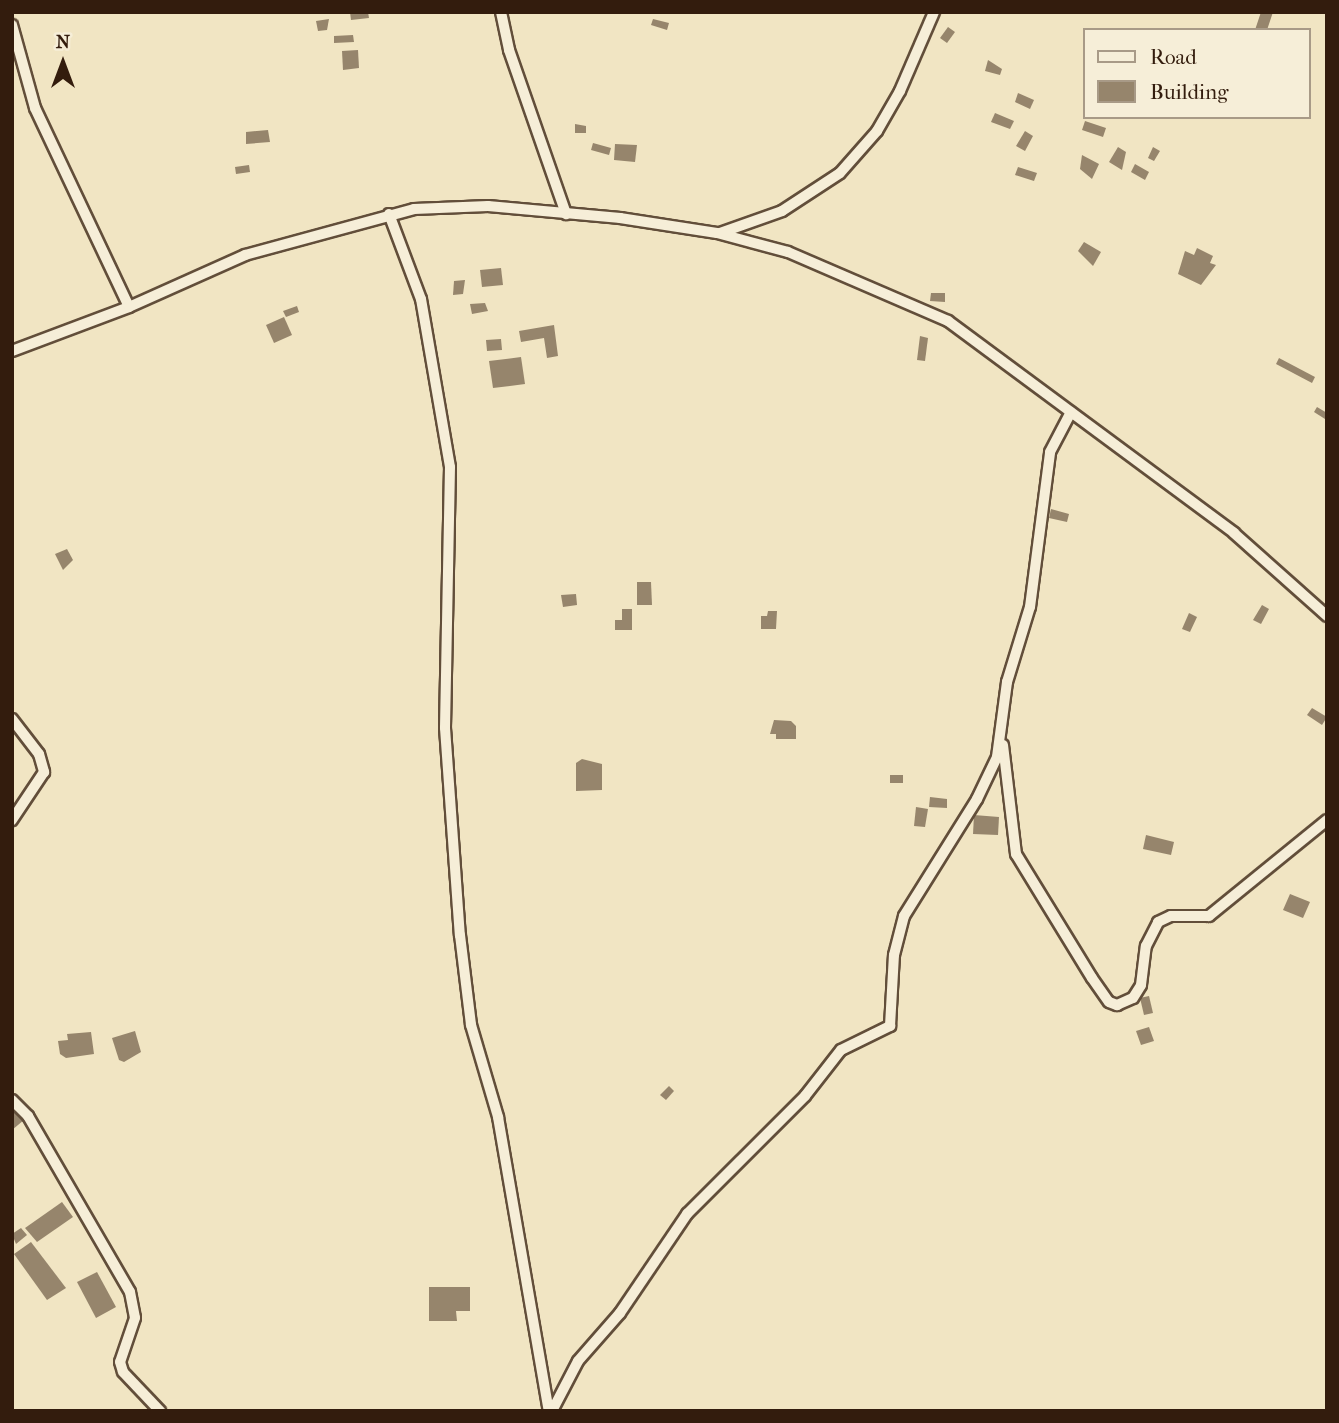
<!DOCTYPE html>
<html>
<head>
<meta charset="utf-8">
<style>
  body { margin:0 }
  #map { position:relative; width:1339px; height:1423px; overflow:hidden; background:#f1e5c3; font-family:"IM FELL French Canon",serif }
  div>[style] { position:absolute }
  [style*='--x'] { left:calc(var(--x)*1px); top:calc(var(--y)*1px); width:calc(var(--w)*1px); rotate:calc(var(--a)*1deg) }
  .building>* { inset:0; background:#96856c }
  .roads { filter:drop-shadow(2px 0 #624e3a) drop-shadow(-2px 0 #624e3a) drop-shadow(0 2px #624e3a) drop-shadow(0 -2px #624e3a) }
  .street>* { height:10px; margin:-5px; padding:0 5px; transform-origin:5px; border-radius:5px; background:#f6eed8 }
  span { translate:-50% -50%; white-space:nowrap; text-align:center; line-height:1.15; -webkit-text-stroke:7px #f6eed8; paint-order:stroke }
  .frame { position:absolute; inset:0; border:14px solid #331c0d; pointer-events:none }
  .legend { position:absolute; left:1083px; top:28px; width:228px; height:91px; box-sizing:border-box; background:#f6eed8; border:2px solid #a89a87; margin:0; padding:9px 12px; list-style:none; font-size:21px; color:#331c0d }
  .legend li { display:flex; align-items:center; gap:14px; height:35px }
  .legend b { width:35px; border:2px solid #a89a87 }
  .north { position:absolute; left:28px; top:28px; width:70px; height:70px; -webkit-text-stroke:5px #f6eed8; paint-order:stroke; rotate:0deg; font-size:19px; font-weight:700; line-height:28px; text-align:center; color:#331c0d }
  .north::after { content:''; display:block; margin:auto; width:24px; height:32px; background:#331c0d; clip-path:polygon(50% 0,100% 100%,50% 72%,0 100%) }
</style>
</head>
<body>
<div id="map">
  <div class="building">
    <i style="clip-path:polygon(350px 12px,368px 12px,369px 18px,351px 20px)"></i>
    <i style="clip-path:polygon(1261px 12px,1273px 12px,1267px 30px,1255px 30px)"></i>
    <i style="clip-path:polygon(329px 19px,327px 30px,318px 31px,316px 21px)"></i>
    <i style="clip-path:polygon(653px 19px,669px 23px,667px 30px,651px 25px)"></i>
    <i style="clip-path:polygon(948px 27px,955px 32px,947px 43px,940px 38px)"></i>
    <i style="clip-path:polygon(353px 35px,354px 42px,334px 43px,334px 36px)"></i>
    <i style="clip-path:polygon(358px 50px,359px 68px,343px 70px,342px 51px)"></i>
    <i style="clip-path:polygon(988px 60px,1002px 69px,1000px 75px,985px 71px)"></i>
    <i style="clip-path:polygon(1018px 93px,1034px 100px,1030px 109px,1015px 102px)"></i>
    <i style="clip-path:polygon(995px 113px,1014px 121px,1010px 129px,991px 122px)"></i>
    <i style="clip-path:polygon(1085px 121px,1106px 128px,1103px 137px,1082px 130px)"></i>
    <i style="clip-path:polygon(575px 124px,586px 126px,586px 133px,575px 133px)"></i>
    <i style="clip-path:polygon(268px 130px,270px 142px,246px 144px,246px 132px)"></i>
    <i style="clip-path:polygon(1025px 131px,1033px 136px,1025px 151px,1016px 146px)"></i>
    <i style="clip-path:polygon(593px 143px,611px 148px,609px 155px,591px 150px)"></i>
    <i style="clip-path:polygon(615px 144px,637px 145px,635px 162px,614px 160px)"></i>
    <i style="clip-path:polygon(1118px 147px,1126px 152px,1122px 170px,1109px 162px)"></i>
    <i style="clip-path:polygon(1153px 147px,1160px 151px,1154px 161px,1148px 158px)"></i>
    <i style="clip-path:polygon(1082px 155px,1099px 164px,1092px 179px,1080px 169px)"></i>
    <i style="clip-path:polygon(1135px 164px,1149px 172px,1145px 180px,1131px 172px)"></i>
    <i style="clip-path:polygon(249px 165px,250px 172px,236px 174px,235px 167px)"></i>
    <i style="clip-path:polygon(1018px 167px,1037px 173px,1034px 181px,1015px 175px)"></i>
    <i style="clip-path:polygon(1084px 242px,1101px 252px,1093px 266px,1078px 251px)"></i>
    <i style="clip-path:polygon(1197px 248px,1213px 256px,1210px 263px,1216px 265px,1201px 285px,1178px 274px,1185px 251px,1194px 255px)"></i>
    <i style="clip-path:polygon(501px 268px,503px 285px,482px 287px,480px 270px)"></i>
    <i style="clip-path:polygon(465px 280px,463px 294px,453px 295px,454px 281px)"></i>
    <i style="clip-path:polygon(931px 293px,945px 293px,945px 302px,930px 301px)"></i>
    <i style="clip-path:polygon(485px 303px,488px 311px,472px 314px,470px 304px)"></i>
    <i style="clip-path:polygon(297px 306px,299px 312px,286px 317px,283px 311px)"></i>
    <i style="clip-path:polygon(284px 317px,292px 335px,274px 343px,266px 325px)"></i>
    <i style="clip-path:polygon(554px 325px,558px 356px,547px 358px,544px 338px,521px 342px,519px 331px)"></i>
    <i style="clip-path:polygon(920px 336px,928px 338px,925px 361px,917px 360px)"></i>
    <i style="clip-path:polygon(501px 339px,502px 350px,487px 351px,486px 340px)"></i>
    <i style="clip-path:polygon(521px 357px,525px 384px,493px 388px,489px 361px)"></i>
    <i style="clip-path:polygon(1279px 358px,1315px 377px,1312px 383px,1276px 364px)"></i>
    <i style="clip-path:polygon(1317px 407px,1327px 413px,1325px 419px,1314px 412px)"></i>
    <i style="clip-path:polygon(1051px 509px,1069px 514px,1067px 522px,1049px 518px)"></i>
    <i style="clip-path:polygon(67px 549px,73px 560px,63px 570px,55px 554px)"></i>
    <i style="clip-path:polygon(637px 582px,651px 582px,652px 605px,637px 605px)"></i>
    <i style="clip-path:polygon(576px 594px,577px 605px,563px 607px,561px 595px)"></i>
    <i style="clip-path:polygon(1262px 605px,1269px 609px,1261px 624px,1253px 620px)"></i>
    <i style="clip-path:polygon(622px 609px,632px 609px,632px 630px,615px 630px,615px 620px,622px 620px)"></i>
    <i style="clip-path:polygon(768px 611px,777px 611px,776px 629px,761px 629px,761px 616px,767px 616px)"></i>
    <i style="clip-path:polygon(1189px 613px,1197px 617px,1190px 632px,1182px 629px)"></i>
    <i style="clip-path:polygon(1312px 708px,1327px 717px,1322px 725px,1307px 715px)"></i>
    <i style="clip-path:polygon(774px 720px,791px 721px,796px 726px,796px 739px,776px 739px,776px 734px,770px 734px)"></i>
    <i style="clip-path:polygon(582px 759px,602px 764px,602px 790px,576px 791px,576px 763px)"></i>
    <i style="clip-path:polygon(890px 775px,903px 775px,903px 783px,890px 783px)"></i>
    <i style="clip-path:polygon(930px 797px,947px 799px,947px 808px,929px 807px)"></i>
    <i style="clip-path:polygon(916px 807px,928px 809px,925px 827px,914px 826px)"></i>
    <i style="clip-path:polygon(974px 815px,999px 817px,998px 835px,973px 834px)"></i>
    <i style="clip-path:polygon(1146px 835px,1174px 842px,1171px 855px,1143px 849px)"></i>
    <i style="clip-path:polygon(1290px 894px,1310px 902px,1303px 918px,1283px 910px)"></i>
    <i style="clip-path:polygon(1149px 996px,1153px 1013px,1144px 1015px,1140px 998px)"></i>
    <i style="clip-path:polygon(1149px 1027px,1154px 1041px,1141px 1045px,1136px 1031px)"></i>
    <i style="clip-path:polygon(135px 1031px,141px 1052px,124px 1062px,119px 1060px,112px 1038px)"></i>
    <i style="clip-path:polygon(91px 1032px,94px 1054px,66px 1058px,60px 1054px,58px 1041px,68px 1040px,67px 1034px)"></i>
    <i style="clip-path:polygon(669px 1086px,674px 1091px,666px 1100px,660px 1095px)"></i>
    <i style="clip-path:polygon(12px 1106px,24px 1120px,12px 1130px)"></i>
    <i style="clip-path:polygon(62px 1202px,73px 1217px,37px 1242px,25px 1228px)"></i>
    <i style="clip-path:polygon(21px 1228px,27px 1235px,16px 1244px,12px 1234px)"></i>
    <i style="clip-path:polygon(31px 1242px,66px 1288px,47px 1300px,14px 1254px)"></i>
    <i style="clip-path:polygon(97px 1272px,116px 1307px,96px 1318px,77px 1282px)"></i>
    <i style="clip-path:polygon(429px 1287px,470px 1287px,470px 1311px,456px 1311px,457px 1321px,429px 1321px)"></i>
  </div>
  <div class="roads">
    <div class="street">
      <i style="--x:501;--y:12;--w:39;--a:78"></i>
      <i style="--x:509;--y:50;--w:174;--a:70.8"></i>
      <i style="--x:12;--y:25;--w:86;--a:74.5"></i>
      <i style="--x:35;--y:108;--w:220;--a:64.7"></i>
      <i style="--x:389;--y:214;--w:91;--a:69.4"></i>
      <i style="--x:421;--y:299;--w:170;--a:80.2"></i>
      <i style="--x:450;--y:467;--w:261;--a:91.1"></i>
      <i style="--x:445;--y:728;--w:208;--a:85.9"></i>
      <i style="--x:460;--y:935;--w:91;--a:83"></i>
      <i style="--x:471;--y:1025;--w:96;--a:73.6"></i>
      <i style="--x:498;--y:1117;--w:298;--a:80.2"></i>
      <i style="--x:720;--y:233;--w:66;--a:-19.5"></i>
      <i style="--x:782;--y:211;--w:69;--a:-33.2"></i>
      <i style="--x:840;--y:173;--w:56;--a:-48.6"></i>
      <i style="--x:877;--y:131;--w:46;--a:-60.1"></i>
      <i style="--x:900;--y:91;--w:86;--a:-66.7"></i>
      <i style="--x:12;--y:351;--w:125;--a:-20.6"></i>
      <i style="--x:129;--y:307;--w:127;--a:-24.1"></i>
      <i style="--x:245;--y:255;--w:175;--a:-15.2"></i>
      <i style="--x:414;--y:209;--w:74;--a:-2.3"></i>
      <i style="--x:488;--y:206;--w:133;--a:5.2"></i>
      <i style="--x:620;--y:218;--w:98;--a:8.8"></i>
      <i style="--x:717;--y:233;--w:73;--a:15"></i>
      <i style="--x:788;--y:252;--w:174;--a:23.3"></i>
      <i style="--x:948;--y:321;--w:356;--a:36.5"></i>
      <i style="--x:1234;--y:533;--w:125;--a:41.7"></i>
      <i style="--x:12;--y:719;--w:44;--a:52.4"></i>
      <i style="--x:39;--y:754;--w:19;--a:74"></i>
      <i style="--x:44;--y:772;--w:58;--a:123.7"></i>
      <i style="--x:1003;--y:745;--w:110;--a:83.2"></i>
      <i style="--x:1016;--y:854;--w:145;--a:58.5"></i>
      <i style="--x:1092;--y:978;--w:29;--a:55"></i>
      <i style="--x:1109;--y:1002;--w:9;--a:21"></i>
      <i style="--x:1117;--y:1005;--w:17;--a:-24"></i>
      <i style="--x:1133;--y:998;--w:15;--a:-58"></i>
      <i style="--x:1141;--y:985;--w:39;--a:-83"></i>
      <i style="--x:1146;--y:946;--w:27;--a:-63"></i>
      <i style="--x:1158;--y:922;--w:14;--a:-25"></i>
      <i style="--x:1171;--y:916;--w:38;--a:0"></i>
      <i style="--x:1209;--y:916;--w:152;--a:-39.1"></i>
      <i style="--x:12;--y:1100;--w:23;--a:45"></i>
      <i style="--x:28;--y:1116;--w:203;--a:59.9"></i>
      <i style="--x:130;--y:1292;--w:26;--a:79"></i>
      <i style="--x:135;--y:1318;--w:46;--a:108.8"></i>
      <i style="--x:120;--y:1362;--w:10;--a:73"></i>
      <i style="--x:123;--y:1372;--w:54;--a:46.5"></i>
      <i style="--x:552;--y:1411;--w:56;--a:-62.5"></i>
      <i style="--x:578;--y:1361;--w:64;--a:-48.8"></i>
      <i style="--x:620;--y:1313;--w:120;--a:-55.9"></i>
      <i style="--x:687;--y:1214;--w:167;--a:-45"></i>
      <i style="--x:805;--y:1096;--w:58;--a:-52"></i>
      <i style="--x:841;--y:1050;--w:55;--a:-26.1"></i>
      <i style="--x:890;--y:1026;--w:71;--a:-86.8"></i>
      <i style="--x:894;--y:955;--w:40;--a:-75.6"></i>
      <i style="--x:904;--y:916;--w:138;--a:-58"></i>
      <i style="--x:977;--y:799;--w:47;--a:-64.5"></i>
      <i style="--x:997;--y:757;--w:76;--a:-82.4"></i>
      <i style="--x:1007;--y:682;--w:78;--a:-73"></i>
      <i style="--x:1030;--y:607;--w:156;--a:-82.6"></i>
      <i style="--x:1050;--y:452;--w:45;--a:-62.3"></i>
    </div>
  </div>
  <div class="frame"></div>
  <ul class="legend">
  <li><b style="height:9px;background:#f6eed8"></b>Road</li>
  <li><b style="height:19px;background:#96856c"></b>Building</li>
  </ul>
  <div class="north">N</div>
</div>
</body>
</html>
